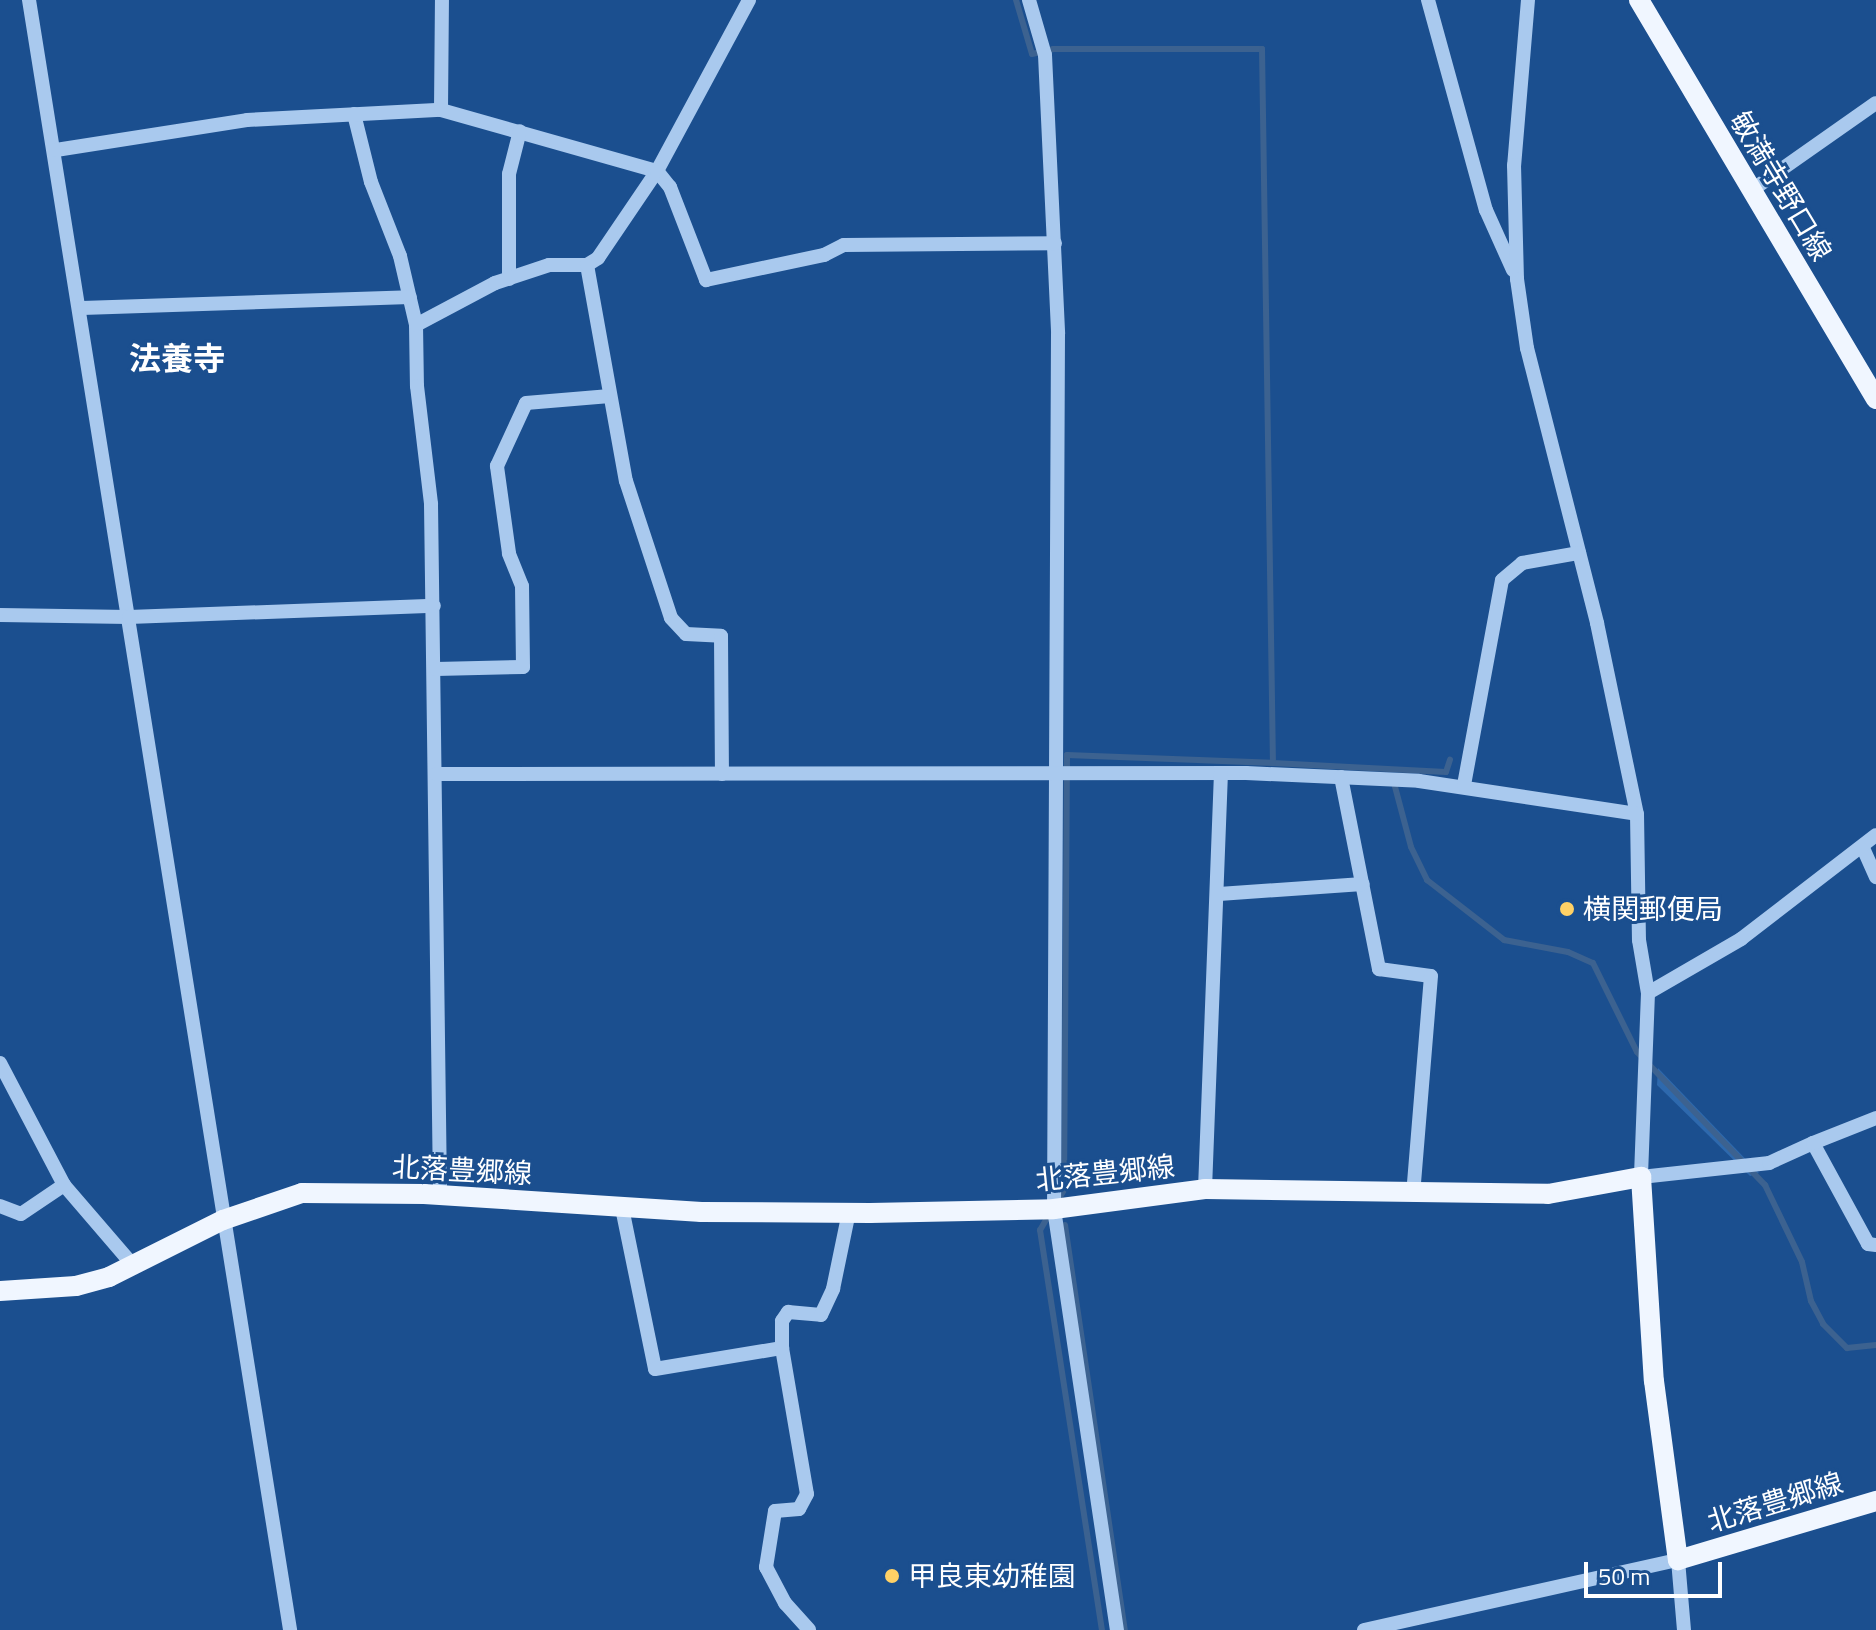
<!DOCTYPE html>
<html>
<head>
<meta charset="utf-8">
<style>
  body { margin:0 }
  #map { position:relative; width:1876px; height:1630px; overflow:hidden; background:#1b4f8f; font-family:"Titillium Web","Noto Sans JP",sans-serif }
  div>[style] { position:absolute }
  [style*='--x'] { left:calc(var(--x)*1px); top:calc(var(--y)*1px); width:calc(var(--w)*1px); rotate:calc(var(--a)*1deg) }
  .green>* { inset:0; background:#2e69ad }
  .stream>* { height:6px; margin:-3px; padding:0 3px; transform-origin:3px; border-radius:3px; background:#3c6290 }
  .minor>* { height:14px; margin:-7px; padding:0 7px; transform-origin:7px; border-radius:7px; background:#a9c9ee }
  .major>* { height:20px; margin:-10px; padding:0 10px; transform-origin:10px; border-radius:10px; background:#f0f6ff }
  .dots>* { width:22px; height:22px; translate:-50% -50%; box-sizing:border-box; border:4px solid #1b4f8f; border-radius:50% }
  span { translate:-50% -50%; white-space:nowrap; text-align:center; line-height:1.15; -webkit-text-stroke:6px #1b4f8f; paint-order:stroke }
  .street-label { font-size:28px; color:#fff }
  .poi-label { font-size:28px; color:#fff }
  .left { translate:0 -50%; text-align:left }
  .quarter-label { font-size:32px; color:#fff; font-weight:700 }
  .scale { position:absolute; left:1584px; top:1562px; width:138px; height:36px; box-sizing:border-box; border:4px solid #fff; border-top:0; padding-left:10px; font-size:24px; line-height:28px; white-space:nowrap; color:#fff; -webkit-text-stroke:6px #1b4f8f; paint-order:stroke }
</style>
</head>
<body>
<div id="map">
  <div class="green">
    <i style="clip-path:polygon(1658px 1068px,1759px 1173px,1750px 1176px,1657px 1085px)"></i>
  </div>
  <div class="stream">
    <i style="--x:1016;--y:0;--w:56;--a:73.5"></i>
    <i style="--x:1032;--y:54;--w:22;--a:-13"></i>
    <i style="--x:1053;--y:49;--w:209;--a:0"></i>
    <i style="--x:1262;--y:49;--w:714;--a:89.12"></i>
    <i style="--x:1273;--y:763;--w:173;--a:3"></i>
    <i style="--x:1446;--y:772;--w:13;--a:-72"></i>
    <i style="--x:1394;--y:783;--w:66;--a:75.1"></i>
    <i style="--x:1411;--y:847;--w:37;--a:64"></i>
    <i style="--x:1427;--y:880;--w:98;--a:37.9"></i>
    <i style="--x:1504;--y:940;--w:65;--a:10.6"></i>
    <i style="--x:1568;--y:952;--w:27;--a:24"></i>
    <i style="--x:1593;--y:963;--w:99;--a:63.7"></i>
    <i style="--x:1637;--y:1052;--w:185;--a:46.1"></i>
    <i style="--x:1765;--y:1185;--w:85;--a:64.3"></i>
    <i style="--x:1802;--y:1262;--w:40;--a:77"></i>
    <i style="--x:1811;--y:1301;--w:26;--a:62"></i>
    <i style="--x:1823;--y:1324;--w:34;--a:45"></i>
    <i style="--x:1847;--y:1348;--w:29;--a:-6"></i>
    <i style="--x:1058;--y:1200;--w:12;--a:-59"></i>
    <i style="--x:1064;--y:1190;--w:435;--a:-89.6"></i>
    <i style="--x:1067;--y:755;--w:206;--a:2.2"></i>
    <i style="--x:1050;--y:1213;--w:20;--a:120"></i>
    <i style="--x:1040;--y:1230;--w:405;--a:81.2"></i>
    <i style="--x:1065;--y:1225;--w:409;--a:81.6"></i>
  </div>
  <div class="minor">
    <i style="--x:29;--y:0;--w:1651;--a:80.9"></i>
    <i style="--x:1029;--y:0;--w:57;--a:73.8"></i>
    <i style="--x:1045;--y:55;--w:279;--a:87.3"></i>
    <i style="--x:1058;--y:334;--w:875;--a:90.26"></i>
    <i style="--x:1054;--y:1209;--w:426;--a:81.5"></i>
    <i style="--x:1428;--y:0;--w:218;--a:74.6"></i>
    <i style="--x:1486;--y:210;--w:66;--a:65.8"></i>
    <i style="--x:1528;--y:0;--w:166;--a:94.8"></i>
    <i style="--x:1514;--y:165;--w:114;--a:88.5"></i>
    <i style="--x:1517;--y:279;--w:70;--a:81.8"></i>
    <i style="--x:1527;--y:348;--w:284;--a:75.7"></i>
    <i style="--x:1597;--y:623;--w:195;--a:78.2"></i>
    <i style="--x:1637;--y:814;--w:126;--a:89.1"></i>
    <i style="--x:1639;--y:940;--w:54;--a:80.4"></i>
    <i style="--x:1648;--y:993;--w:184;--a:92.2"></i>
    <i style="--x:1641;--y:1177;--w:129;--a:-6.2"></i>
    <i style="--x:1769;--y:1163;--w:48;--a:-24.4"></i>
    <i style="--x:1813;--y:1143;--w:115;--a:61.4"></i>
    <i style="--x:1868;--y:1244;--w:8;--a:7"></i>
    <i style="--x:441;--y:110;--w:110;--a:-89.5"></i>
    <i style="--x:354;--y:114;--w:70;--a:76"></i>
    <i style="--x:371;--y:182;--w:79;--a:68.6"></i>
    <i style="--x:400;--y:256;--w:71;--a:76.9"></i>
    <i style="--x:416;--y:325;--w:61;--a:89.1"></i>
    <i style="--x:417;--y:386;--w:119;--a:83.2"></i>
    <i style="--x:431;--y:504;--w:692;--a:89.25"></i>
    <i style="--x:56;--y:150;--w:193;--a:-8.9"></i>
    <i style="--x:247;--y:120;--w:194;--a:-3"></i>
    <i style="--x:441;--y:110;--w:224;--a:15.8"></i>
    <i style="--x:657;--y:171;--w:21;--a:51"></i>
    <i style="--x:670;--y:187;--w:100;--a:68.8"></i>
    <i style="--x:706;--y:280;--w:121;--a:-12"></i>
    <i style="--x:824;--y:255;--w:22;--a:-27"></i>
    <i style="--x:844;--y:245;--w:211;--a:-0.5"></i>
    <i style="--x:1752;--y:190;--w:151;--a:-35.1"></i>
    <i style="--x:587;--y:265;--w:219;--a:79.8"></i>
    <i style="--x:626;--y:481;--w:144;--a:71.8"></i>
    <i style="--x:671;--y:618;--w:22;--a:47"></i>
    <i style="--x:686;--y:634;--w:35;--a:3"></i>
    <i style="--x:721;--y:636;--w:138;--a:89.6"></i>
    <i style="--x:509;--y:279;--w:105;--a:-90"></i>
    <i style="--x:509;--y:174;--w:44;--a:-75.7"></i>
    <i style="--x:82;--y:308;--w:328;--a:-1.9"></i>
    <i style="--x:416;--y:325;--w:89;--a:-28"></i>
    <i style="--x:495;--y:283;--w:57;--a:-18.4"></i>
    <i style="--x:549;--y:265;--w:38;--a:0"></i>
    <i style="--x:587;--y:265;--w:13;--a:-32"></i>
    <i style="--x:598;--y:258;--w:105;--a:-55.9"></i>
    <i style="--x:657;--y:171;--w:194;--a:-61.7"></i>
    <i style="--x:0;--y:615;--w:129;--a:0.9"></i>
    <i style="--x:129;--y:617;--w:305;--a:-2.1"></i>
    <i style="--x:436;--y:669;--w:87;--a:-1.3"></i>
    <i style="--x:523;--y:667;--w:81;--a:-90.7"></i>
    <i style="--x:522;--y:586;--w:35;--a:-112"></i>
    <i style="--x:509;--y:553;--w:88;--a:-97.9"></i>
    <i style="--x:497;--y:466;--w:69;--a:-65.3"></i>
    <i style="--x:526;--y:403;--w:84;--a:-4.8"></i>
    <i style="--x:436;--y:774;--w:810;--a:-0.07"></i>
    <i style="--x:1246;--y:773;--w:173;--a:2.6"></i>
    <i style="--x:1419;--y:781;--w:220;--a:8.6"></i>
    <i style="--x:1341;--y:777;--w:196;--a:78.8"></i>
    <i style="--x:1379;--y:969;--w:52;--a:7.7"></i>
    <i style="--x:1431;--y:976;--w:219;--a:94.7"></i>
    <i style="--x:1464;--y:785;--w:208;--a:-79.5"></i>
    <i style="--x:1502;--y:580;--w:26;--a:-40"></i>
    <i style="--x:1522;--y:563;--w:58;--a:-10"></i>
    <i style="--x:1863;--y:848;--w:32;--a:66"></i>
    <i style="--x:1219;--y:894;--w:144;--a:-4"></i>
    <i style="--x:1648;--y:993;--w:108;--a:-30.1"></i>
    <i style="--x:1741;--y:939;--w:170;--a:-37.6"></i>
    <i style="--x:0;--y:1063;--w:138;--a:62.3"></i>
    <i style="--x:64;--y:1185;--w:104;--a:49.3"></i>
    <i style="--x:1813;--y:1143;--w:68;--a:-21.6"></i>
    <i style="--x:1205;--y:1189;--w:416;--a:-87.8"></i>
    <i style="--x:0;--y:1206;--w:22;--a:21"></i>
    <i style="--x:21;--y:1214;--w:52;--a:-34"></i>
    <i style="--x:622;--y:1208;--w:164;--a:78.4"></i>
    <i style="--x:655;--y:1369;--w:129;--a:-9.4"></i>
    <i style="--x:782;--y:1348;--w:148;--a:80.3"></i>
    <i style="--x:807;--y:1494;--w:17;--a:118"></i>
    <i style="--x:799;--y:1509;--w:24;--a:175"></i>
    <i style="--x:775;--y:1511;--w:57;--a:99.1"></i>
    <i style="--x:766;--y:1567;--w:41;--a:62.2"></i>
    <i style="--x:785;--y:1603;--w:36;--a:48"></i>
    <i style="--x:782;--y:1348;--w:27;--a:-90"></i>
    <i style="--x:782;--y:1321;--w:11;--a:-56"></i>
    <i style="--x:788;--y:1312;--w:33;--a:5"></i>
    <i style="--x:821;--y:1315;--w:29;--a:-65"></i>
    <i style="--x:833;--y:1289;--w:79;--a:-78.3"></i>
    <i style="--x:1364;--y:1630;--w:322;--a:-12.6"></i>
    <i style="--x:1678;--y:1560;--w:70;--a:85.1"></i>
  </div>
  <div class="major">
    <i style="--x:1639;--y:0;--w:464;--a:59.3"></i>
    <i style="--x:0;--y:1291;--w:76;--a:-3.8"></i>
    <i style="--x:76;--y:1286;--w:34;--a:-15"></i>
    <i style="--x:109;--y:1277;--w:127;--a:-26.6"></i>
    <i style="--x:223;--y:1220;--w:83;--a:-18.9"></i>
    <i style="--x:302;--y:1193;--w:122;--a:0.5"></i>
    <i style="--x:424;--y:1194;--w:278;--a:3.7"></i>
    <i style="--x:701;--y:1212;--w:169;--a:0.3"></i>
    <i style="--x:870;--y:1213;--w:184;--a:-1.2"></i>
    <i style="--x:1054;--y:1209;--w:152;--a:-7.5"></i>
    <i style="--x:1205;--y:1189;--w:343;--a:0.8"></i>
    <i style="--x:1548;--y:1194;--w:95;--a:-10.4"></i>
    <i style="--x:1641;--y:1177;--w:204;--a:86.4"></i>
    <i style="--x:1654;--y:1381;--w:181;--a:82.4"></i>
    <i style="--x:1678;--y:1560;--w:207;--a:-16.6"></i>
  </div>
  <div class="dots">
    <i style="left:1567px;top:909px;background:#ffd166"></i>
    <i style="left:892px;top:1576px;background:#ffd166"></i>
  </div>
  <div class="street-label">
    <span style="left:1781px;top:186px;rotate:59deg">敏満寺野口線</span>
    <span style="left:462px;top:1170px;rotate:3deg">北落豊郷線</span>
    <span style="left:1105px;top:1173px;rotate:-6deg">北落豊郷線</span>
    <span style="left:1775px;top:1502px;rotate:-17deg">北落豊郷線</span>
  </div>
  <div class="poi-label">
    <span class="left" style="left:1583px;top:909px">横関郵便局</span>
    <span class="left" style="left:908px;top:1576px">甲良東幼稚園</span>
  </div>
  <div class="quarter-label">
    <span style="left:177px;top:358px">法養寺</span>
  </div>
  <div class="scale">50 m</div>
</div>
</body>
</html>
